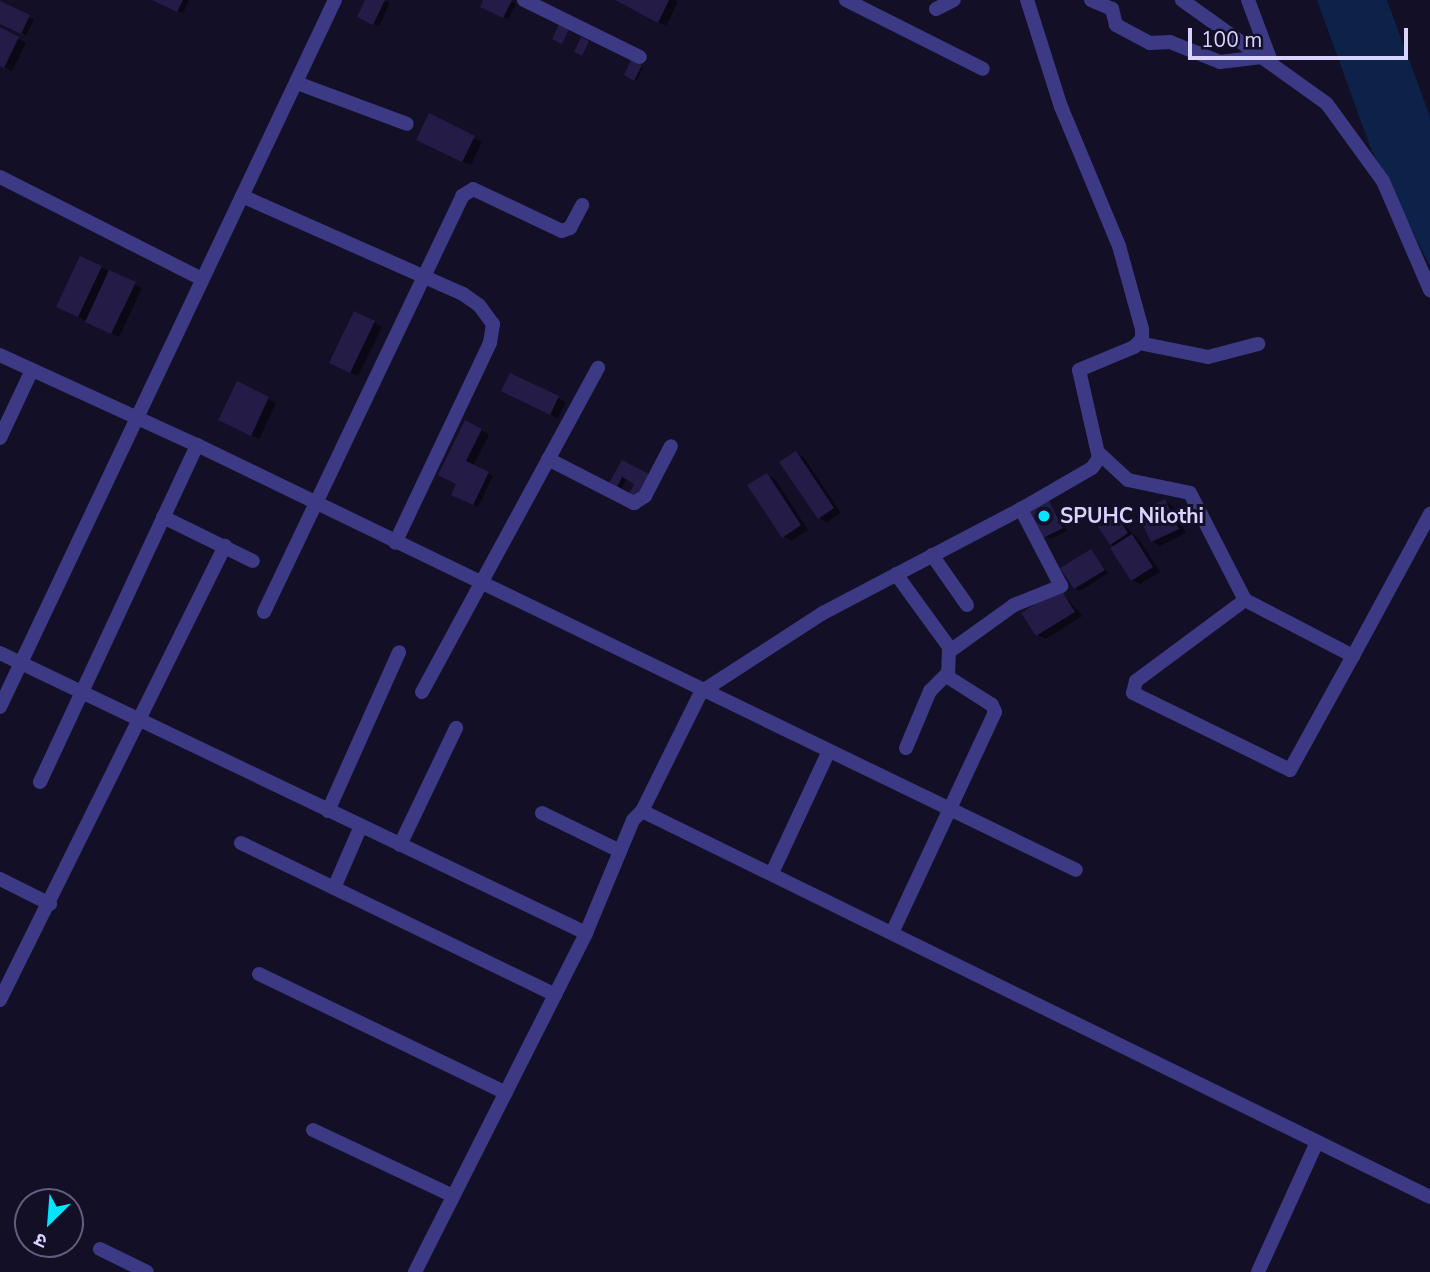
<!DOCTYPE html>
<html>
<head>
<meta charset="utf-8">
<style>
  body { margin:0 }
  #map { position:relative; width:1430px; height:1272px; overflow:hidden; background:#130f26; font-family:"Nunito Sans","Noto Sans Devanagari",sans-serif }
  div>[style] { position:absolute }
  [style*='--x'] { left:calc(var(--x)*1px); top:calc(var(--y)*1px); width:calc(var(--w)*1px); rotate:calc(var(--a)*1deg) }
  .water>* { inset:0; background:#0c2248 }
  .shadow>* { inset:0; background:#0007 }
  .building>* { inset:0; background:#241b47 }
  .minor>* { height:14px; margin:-7px; padding:0 7px; transform-origin:7px; border-radius:7px; background:#3d3a85 }
  .dots>* { width:19px; height:19px; translate:-50% -50%; box-sizing:border-box; border:4px solid #130f26; border-radius:50% }
  span { translate:-50% -50%; white-space:nowrap; text-align:center; line-height:1.15; -webkit-text-stroke:6px #130f26; paint-order:stroke }
  .poi-label { font-size:21px; color:#d9d4ff; font-weight:700 }
  .left { translate:0 -50%; text-align:left }
  .north { position:absolute; left:14px; top:1188px; width:70px; height:70px; box-sizing:border-box; background:#130f26; border:2px solid #625e7d; border-radius:50%; rotate:205deg; font-size:19px; font-weight:700; line-height:28px; text-align:center; color:#d9d4ff }
  .north::after { content:''; display:block; margin:auto; width:24px; height:32px; background:#00e5ff; clip-path:polygon(50% 0,100% 100%,50% 72%,0 100%) }
  .scale { position:absolute; left:1188px; top:28px; width:220px; height:32px; box-sizing:border-box; border:4px solid #d9d4ff; border-top:0; padding-left:9px; font-size:21px; line-height:24px; white-space:nowrap; color:#d9d4ff; -webkit-text-stroke:5px #130f26; paint-order:stroke }
</style>
</head>
<body>
<div id="map">
  <div class="water">
    <i style="clip-path:polygon(1317px 0,1387px 0,1430px 117px,1430px 266px,1371px 149px)"></i>
  </div>
  <div class="shadow">
    <i style="clip-path:polygon(155px 0,189px 0,183px 13px)"></i>
    <i style="clip-path:polygon(367px 0,390px 2px,379px 26px,359px 16px)"></i>
    <i style="clip-path:polygon(485px 0,509px 0,516px 4px,508px 19px,482px 6px)"></i>
    <i style="clip-path:polygon(675px 0,678px 2px,666px 26px,617px 1px)"></i>
    <i style="clip-path:polygon(0 3px,34px 20px,26px 35px,0 22px)"></i>
    <i style="clip-path:polygon(0 29px,26px 43px,12px 71px,0 65px)"></i>
    <i style="clip-path:polygon(632px 62px,643px 67px,637px 80px,626px 75px)"></i>
    <i style="clip-path:polygon(430px 116px,482px 142px,471px 165px,426px 144px)"></i>
    <i style="clip-path:polygon(81px 258px,142px 288px,119px 337px,66px 311px)"></i>
    <i style="clip-path:polygon(374px 322px,382px 327px,358px 376px,339px 367px)"></i>
    <i style="clip-path:polygon(511px 375px,566px 402px,558px 418px,511px 395px)"></i>
    <i style="clip-path:polygon(238px 384px,276px 403px,259px 439px,228px 424px)"></i>
    <i style="clip-path:polygon(481px 430px,489px 435px,473px 466px,493px 476px,478px 507px,453px 494px,458px 484px,448px 479px)"></i>
    <i style="clip-path:polygon(796px 453px,804px 458px,841px 513px,827px 522px,819px 518px)"></i>
    <i style="clip-path:polygon(623px 462px,636px 483px,627px 478px,622px 488px,612px 483px)"></i>
    <i style="clip-path:polygon(767px 475px,775px 479px,808px 530px,791px 541px,783px 536px)"></i>
    <i style="clip-path:polygon(1048px 501px,1067px 531px,1050px 539px,1045px 536px)"></i>
    <i style="clip-path:polygon(1165px 501px,1173px 506px,1186px 533px,1160px 546px,1152px 541px)"></i>
    <i style="clip-path:polygon(1116px 517px,1140px 541px,1160px 572px,1140px 584px,1132px 580px,1111px 543px)"></i>
    <i style="clip-path:polygon(1091px 551px,1108px 573px,1080px 591px,1075px 588px)"></i>
    <i style="clip-path:polygon(1060px 590px,1082px 616px,1046px 639px,1038px 635px)"></i>
  </div>
  <div class="building">
    <i style="clip-path:polygon(152px 0,183px 0,177px 12px)"></i>
    <i style="clip-path:polygon(365px 0,385px 0,373px 25px,357px 17px)"></i>
    <i style="clip-path:polygon(483px 0,512px 0,503px 18px,480px 7px)"></i>
    <i style="clip-path:polygon(615px 0,669px 0,658px 23px)"></i>
    <i style="clip-path:polygon(0 1px,30px 15px,21px 34px,0 24px)"></i>
    <i style="clip-path:polygon(560px 22px,570px 27px,562px 44px,552px 39px)"></i>
    <i style="clip-path:polygon(0 27px,19px 37px,4px 68px,0 66px)"></i>
    <i style="clip-path:polygon(581px 37px,589px 41px,582px 56px,574px 52px)"></i>
    <i style="clip-path:polygon(631px 60px,642px 65px,634px 81px,624px 75px)"></i>
    <i style="clip-path:polygon(429px 113px,475px 136px,462px 162px,416px 140px)"></i>
    <i style="clip-path:polygon(80px 256px,102px 266px,78px 317px,56px 307px)"></i>
    <i style="clip-path:polygon(109px 270px,136px 282px,111px 334px,85px 322px)"></i>
    <i style="clip-path:polygon(354px 311px,375px 321px,350px 373px,329px 363px)"></i>
    <i style="clip-path:polygon(510px 373px,559px 396px,550px 415px,501px 391px)"></i>
    <i style="clip-path:polygon(237px 381px,269px 397px,251px 436px,218px 420px)"></i>
    <i style="clip-path:polygon(465px 420px,482px 429px,466px 461px,489px 472px,473px 505px,451px 495px,456px 484px,438px 475px)"></i>
    <i style="clip-path:polygon(796px 451px,834px 508px,818px 519px,779px 462px)"></i>
    <i style="clip-path:polygon(622px 460px,651px 475px,639px 499px,629px 494px,634px 484px,622px 477px,617px 487px,609px 483px)"></i>
    <i style="clip-path:polygon(767px 473px,801px 525px,782px 538px,747px 485px)"></i>
    <i style="clip-path:polygon(1048px 499px,1063px 528px,1043px 538px,1029px 508px)"></i>
    <i style="clip-path:polygon(1165px 499px,1179px 529px,1151px 542px,1137px 513px)"></i>
    <i style="clip-path:polygon(1116px 515px,1128px 533px,1110px 545px,1098px 527px)"></i>
    <i style="clip-path:polygon(1132px 534px,1153px 567px,1131px 581px,1110px 548px)"></i>
    <i style="clip-path:polygon(1091px 549px,1105px 570px,1074px 589px,1060px 568px)"></i>
    <i style="clip-path:polygon(1060px 588px,1075px 612px,1036px 636px,1021px 613px)"></i>
  </div>
  <div class="minor">
    <i style="--x:524;--y:0;--w:129;--a:26.2"></i>
    <i style="--x:846;--y:0;--w:153;--a:26.7"></i>
    <i style="--x:1091;--y:0;--w:23;--a:23"></i>
    <i style="--x:1112;--y:9;--w:16;--a:76"></i>
    <i style="--x:1116;--y:25;--w:38;--a:28"></i>
    <i style="--x:1150;--y:43;--w:20;--a:-3"></i>
    <i style="--x:1170;--y:42;--w:54;--a:21.8"></i>
    <i style="--x:1220;--y:62;--w:42;--a:-6.8"></i>
    <i style="--x:1182;--y:0;--w:178;--a:35.6"></i>
    <i style="--x:1327;--y:104;--w:95;--a:54"></i>
    <i style="--x:1383;--y:181;--w:119;--a:66.7"></i>
    <i style="--x:1248;--y:0;--w:68;--a:69.4"></i>
    <i style="--x:936;--y:9;--w:20;--a:-27"></i>
    <i style="--x:297;--y:83;--w:117;--a:20.4"></i>
    <i style="--x:0;--y:177;--w:224;--a:26.8"></i>
    <i style="--x:242;--y:196;--w:242;--a:23.9"></i>
    <i style="--x:463;--y:294;--w:19;--a:35"></i>
    <i style="--x:479;--y:305;--w:24;--a:54"></i>
    <i style="--x:493;--y:324;--w:19;--a:99"></i>
    <i style="--x:490;--y:343;--w:221;--a:115.4"></i>
    <i style="--x:1139;--y:343;--w:70;--a:11.5"></i>
    <i style="--x:1208;--y:357;--w:52;--a:-14.6"></i>
    <i style="--x:0;--y:355;--w:217;--a:24.6"></i>
    <i style="--x:197;--y:445;--w:976;--a:25.8"></i>
    <i style="--x:0;--y:438;--w:75;--a:-64.8"></i>
    <i style="--x:1100;--y:454;--w:38;--a:43"></i>
    <i style="--x:1128;--y:480;--w:63;--a:11.8"></i>
    <i style="--x:1190;--y:493;--w:120;--a:62.8"></i>
    <i style="--x:1245;--y:600;--w:122;--a:27.4"></i>
    <i style="--x:1353;--y:656;--w:162;--a:-61.5"></i>
    <i style="--x:548;--y:459;--w:97;--a:27.1"></i>
    <i style="--x:634;--y:503;--w:13;--a:-32"></i>
    <i style="--x:645;--y:496;--w:56;--a:-62.5"></i>
    <i style="--x:163;--y:517;--w:100;--a:26.1"></i>
    <i style="--x:932;--y:555;--w:61;--a:55"></i>
    <i style="--x:1245;--y:600;--w:136;--a:143.4"></i>
    <i style="--x:1136;--y:681;--w:12;--a:104"></i>
    <i style="--x:1133;--y:693;--w:175;--a:26.1"></i>
    <i style="--x:1290;--y:770;--w:130;--a:-61.1"></i>
    <i style="--x:264;--y:612;--w:461;--a:-64.5"></i>
    <i style="--x:462;--y:196;--w:13;--a:-32"></i>
    <i style="--x:473;--y:189;--w:98;--a:25.3"></i>
    <i style="--x:562;--y:231;--w:9;--a:-21"></i>
    <i style="--x:570;--y:228;--w:26;--a:-62"></i>
    <i style="--x:950;--y:651;--w:79;--a:-35.7"></i>
    <i style="--x:1014;--y:605;--w:51;--a:-22"></i>
    <i style="--x:1061;--y:586;--w:87;--a:-117.5"></i>
    <i style="--x:0;--y:653;--w:649;--a:25.54"></i>
    <i style="--x:422;--y:692;--w:369;--a:-61.5"></i>
    <i style="--x:0;--y:707;--w:782;--a:-64.65"></i>
    <i style="--x:906;--y:748;--w:62;--a:-67.2"></i>
    <i style="--x:930;--y:691;--w:24;--a:-45"></i>
    <i style="--x:40;--y:782;--w:372;--a:-65"></i>
    <i style="--x:328;--y:811;--w:174;--a:-65.9"></i>
    <i style="--x:642;--y:811;--w:133;--a:-63.6"></i>
    <i style="--x:701;--y:692;--w:145;--a:-32.9"></i>
    <i style="--x:823;--y:613;--w:224;--a:-27.7"></i>
    <i style="--x:1021;--y:509;--w:82;--a:-30"></i>
    <i style="--x:1092;--y:468;--w:12;--a:-55"></i>
    <i style="--x:1099;--y:458;--w:90;--a:-102.8"></i>
    <i style="--x:1079;--y:370;--w:60;--a:-22.7"></i>
    <i style="--x:1134;--y:347;--w:11;--a:-45"></i>
    <i style="--x:1142;--y:339;--w:10;--a:-90"></i>
    <i style="--x:1142;--y:329;--w:86;--a:-105.5"></i>
    <i style="--x:1119;--y:246;--w:151;--a:-112.6"></i>
    <i style="--x:1061;--y:107;--w:112;--a:-107.6"></i>
    <i style="--x:542;--y:813;--w:87;--a:26"></i>
    <i style="--x:241;--y:843;--w:349;--a:25.8"></i>
    <i style="--x:400;--y:845;--w:130;--a:-64.4"></i>
    <i style="--x:772;--y:873;--w:132;--a:-65"></i>
    <i style="--x:0;--y:879;--w:56;--a:26.6"></i>
    <i style="--x:334;--y:888;--w:68;--a:-66.5"></i>
    <i style="--x:892;--y:933;--w:244;--a:-65"></i>
    <i style="--x:995;--y:712;--w:8;--a:-113"></i>
    <i style="--x:992;--y:705;--w:52;--a:-147.5"></i>
    <i style="--x:948;--y:677;--w:30;--a:-88"></i>
    <i style="--x:949;--y:647;--w:90;--a:-126"></i>
    <i style="--x:259;--y:974;--w:274;--a:25.7"></i>
    <i style="--x:0;--y:1000;--w:507;--a:-63.64"></i>
    <i style="--x:313;--y:1130;--w:155;--a:25.2"></i>
    <i style="--x:100;--y:1249;--w:52;--a:26.1"></i>
    <i style="--x:415;--y:1272;--w:380;--a:-63.2"></i>
    <i style="--x:586;--y:933;--w:122;--a:-67.4"></i>
    <i style="--x:633;--y:820;--w:13;--a:-45"></i>
    <i style="--x:642;--y:811;--w:877;--a:26.1"></i>
    <i style="--x:1258;--y:1272;--w:143;--a:-65.6"></i>
  </div>
  <div class="dots">
    <i style="left:1044px;top:516px;background:#00e5ff"></i>
  </div>
  <div class="poi-label">
    <span class="left" style="left:1060px;top:516px">SPUHC Nilothi</span>
  </div>
  <div class="north">उ</div>
  <div class="scale">100 m</div>
</div>
</body>
</html>
